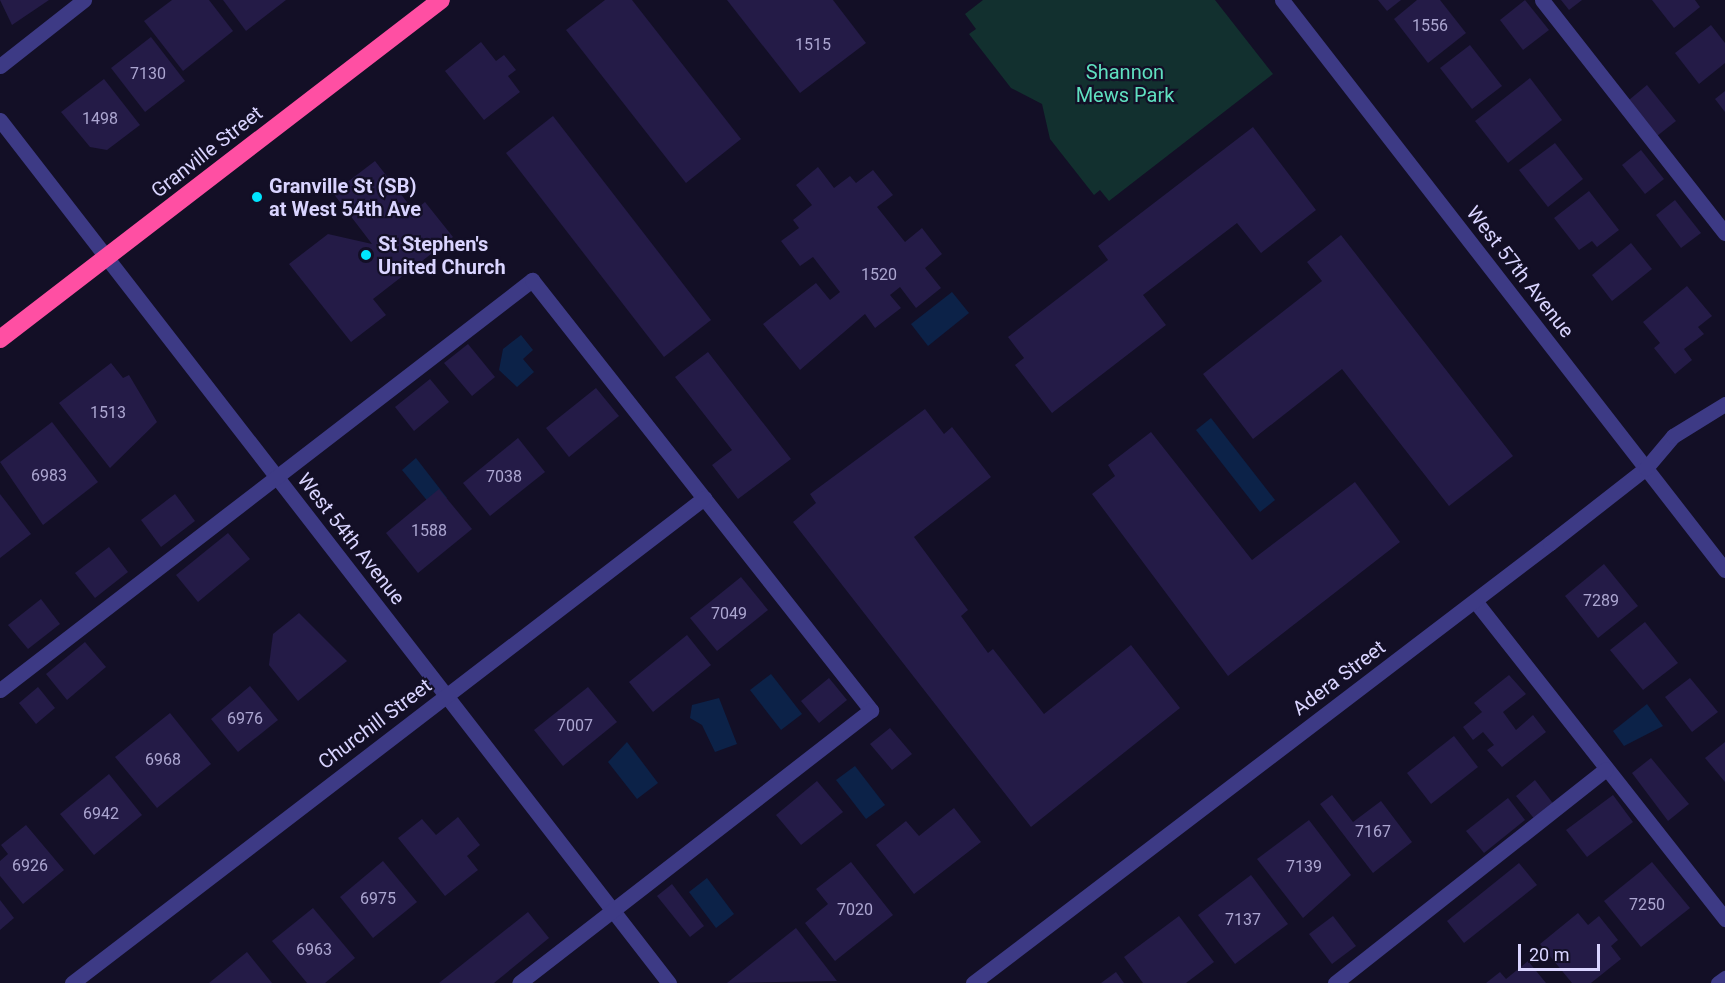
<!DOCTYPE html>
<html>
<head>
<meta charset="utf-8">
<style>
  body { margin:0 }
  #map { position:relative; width:1725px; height:983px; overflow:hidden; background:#130f26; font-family:Roboto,sans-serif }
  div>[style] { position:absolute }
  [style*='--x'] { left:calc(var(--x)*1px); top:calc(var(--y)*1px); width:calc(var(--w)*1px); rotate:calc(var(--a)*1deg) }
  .green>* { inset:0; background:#12302f }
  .water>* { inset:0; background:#0c2248 }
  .building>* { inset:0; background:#241b47 }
  .minor>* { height:15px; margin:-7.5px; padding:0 7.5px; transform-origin:7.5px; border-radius:7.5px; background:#3d3a85 }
  .highway>* { height:18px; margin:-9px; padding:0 9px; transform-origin:9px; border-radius:9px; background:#ff4fa3 }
  .dots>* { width:16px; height:16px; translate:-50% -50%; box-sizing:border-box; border:3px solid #130f26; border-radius:50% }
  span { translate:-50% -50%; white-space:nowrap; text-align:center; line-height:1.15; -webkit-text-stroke:4.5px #130f26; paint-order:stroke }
  .number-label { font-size:16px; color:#aca6d1 }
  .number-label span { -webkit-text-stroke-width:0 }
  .park-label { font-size:20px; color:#5fe0c0 }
  .street-label { font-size:20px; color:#d9d4ff }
  .poi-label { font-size:20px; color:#d9d4ff; font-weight:700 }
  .left { translate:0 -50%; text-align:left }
  .scale { position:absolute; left:1518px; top:944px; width:82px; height:27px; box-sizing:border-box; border:3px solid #d9d4ff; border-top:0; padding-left:8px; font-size:18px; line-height:21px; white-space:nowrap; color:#d9d4ff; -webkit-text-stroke:4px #130f26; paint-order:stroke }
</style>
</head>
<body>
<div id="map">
  <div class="green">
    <i style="clip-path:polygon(983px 0,1215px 0,1273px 74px,1109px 201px,1100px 190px,1094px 195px,1050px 139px,1042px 104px,1011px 88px,969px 34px,976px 29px,965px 14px)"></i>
  </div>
  <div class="water">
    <i style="clip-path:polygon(952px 292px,969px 313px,928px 346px,911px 324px)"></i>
    <i style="clip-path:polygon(521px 335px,533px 350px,523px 359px,534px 372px,517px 387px,499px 370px,503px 349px)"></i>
    <i style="clip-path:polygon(1211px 418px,1275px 500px,1260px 512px,1196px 430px)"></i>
    <i style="clip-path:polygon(416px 458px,447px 498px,434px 509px,402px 470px)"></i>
    <i style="clip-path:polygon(771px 674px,802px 714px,781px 730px,750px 690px)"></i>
    <i style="clip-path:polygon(719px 698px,737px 744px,715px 752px,702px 725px,690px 718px,692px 705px)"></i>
    <i style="clip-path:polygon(1647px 704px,1663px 726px,1624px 746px,1613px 731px)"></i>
    <i style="clip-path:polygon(627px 742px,658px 783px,637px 799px,608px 762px)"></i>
    <i style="clip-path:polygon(855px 766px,885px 805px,866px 819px,836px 780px)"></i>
    <i style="clip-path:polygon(707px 878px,734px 914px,716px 928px,689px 892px)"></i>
  </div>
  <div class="building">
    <i style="clip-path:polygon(0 0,49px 0,12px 25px)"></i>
    <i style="clip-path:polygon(172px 0,209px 0,233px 31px,183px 71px,144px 21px)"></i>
    <i style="clip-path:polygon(223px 0,286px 0,246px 31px)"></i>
    <i style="clip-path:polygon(605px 0,632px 0,741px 139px,686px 183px,566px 30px)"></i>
    <i style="clip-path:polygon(727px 0,833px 0,866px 43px,800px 93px)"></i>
    <i style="clip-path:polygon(1378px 0,1401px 0,1387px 11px)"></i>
    <i style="clip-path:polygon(1417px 0,1440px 0,1466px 33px,1428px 63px,1394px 19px)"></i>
    <i style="clip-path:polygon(1525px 0,1549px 30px,1523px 50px,1500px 20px)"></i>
    <i style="clip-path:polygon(1561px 0,1582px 0,1569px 10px)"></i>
    <i style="clip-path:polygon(1652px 0,1695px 0,1700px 7px,1674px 28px)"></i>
    <i style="clip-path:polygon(1711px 25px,1725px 43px,1725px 63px,1699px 84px,1675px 53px)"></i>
    <i style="clip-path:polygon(151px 37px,185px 81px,145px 112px,111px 68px)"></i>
    <i style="clip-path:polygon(481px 42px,496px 61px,504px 55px,516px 70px,508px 76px,520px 92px,484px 120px,445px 71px)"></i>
    <i style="clip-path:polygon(1470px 45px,1502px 86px,1472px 109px,1440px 68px)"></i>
    <i style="clip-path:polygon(1530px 78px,1562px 120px,1508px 163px,1475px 121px)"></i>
    <i style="clip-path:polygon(104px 79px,140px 125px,107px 150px,90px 147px,61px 112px)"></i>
    <i style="clip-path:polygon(1647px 85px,1676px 121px,1657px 136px,1629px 100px)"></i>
    <i style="clip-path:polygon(1725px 91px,1725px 112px,1715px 99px)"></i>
    <i style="clip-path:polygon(553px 116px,711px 320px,664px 357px,506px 153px)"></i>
    <i style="clip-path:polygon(1253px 127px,1316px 210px,1261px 253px,1237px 223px,1143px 295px,1166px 325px,1052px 413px,1015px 365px,1024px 358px,1008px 337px,1108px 260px,1098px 246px)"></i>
    <i style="clip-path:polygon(1555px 143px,1583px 179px,1548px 207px,1519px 170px)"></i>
    <i style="clip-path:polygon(1641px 150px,1664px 179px,1645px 194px,1622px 165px)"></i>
    <i style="clip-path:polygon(375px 161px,414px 211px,425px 202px,453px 237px,373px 299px,386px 315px,351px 342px,289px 264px,328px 234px,372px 244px,333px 193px)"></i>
    <i style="clip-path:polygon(818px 167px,834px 188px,850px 176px,856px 183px,873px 170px,893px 195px,877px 207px,905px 242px,922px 228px,942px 254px,925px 268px,941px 288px,916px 308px,900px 287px,890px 295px,901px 308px,875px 328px,865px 314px,800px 370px,763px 324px,816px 283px,830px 300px,840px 292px,813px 257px,800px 266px,781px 241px,799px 228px,793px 220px,812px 205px,796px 185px)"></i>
    <i style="clip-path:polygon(1589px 191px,1619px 230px,1597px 247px,1592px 241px,1579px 250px,1554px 218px)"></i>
    <i style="clip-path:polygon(1675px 200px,1701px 233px,1681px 248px,1656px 215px)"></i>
    <i style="clip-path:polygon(1341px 235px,1513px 456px,1449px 506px,1342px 369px,1253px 439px,1203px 374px,1322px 281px,1307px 262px)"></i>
    <i style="clip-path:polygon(1631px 243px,1652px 269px,1612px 301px,1592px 275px)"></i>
    <i style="clip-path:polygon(1687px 286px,1712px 316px,1698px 327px,1704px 334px,1684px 349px,1692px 360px,1675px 374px,1654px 348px,1660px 343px,1643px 322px)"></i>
    <i style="clip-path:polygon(468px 344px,495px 377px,472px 396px,444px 363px)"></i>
    <i style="clip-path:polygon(708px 352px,791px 459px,738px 499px,712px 465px,732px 450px,675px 377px)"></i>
    <i style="clip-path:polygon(111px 363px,123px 378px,129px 375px,157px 422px,110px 468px,59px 403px)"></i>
    <i style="clip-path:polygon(430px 379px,449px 402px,414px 431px,395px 407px)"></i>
    <i style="clip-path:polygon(596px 388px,619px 416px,569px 457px,546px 428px)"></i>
    <i style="clip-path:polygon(925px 409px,944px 434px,952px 427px,991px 477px,914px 537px,968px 610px,961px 616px,988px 653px,993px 649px,1044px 714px,1131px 645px,1180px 708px,1031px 827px,793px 522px,816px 503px,810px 494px)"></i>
    <i style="clip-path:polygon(52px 422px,98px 482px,43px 525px,0 462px)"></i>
    <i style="clip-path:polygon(1151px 432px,1252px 560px,1355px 482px,1400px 542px,1228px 676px,1092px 494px,1115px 476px,1108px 465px)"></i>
    <i style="clip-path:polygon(518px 438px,545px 472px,490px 516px,463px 483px)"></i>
    <i style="clip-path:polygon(439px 489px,472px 529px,418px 573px,386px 533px)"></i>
    <i style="clip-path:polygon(0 494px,31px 534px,0 558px)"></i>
    <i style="clip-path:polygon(175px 494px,195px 521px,161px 547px,141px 520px)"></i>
    <i style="clip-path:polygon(228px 533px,250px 559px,198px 602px,176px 575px)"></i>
    <i style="clip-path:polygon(109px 547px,128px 572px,95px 598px,75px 573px)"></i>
    <i style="clip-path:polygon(1604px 564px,1638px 606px,1598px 638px,1565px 596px)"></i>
    <i style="clip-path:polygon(741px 577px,768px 610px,717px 651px,690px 618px)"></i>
    <i style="clip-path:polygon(41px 599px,60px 624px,28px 649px,8px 625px)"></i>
    <i style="clip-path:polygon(299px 613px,347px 661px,298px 701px,269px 665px,273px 634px)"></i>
    <i style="clip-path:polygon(1645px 622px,1678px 663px,1643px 690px,1610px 650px)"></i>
    <i style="clip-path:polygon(687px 635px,711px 665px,653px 712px,629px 682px)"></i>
    <i style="clip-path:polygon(85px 642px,106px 667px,67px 700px,46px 674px)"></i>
    <i style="clip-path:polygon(1509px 675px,1526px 694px,1503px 712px,1516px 730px,1533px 715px,1546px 732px,1502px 767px,1487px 750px,1494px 745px,1483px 732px,1473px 740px,1463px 727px,1482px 712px,1474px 703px)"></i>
    <i style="clip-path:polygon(829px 678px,847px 700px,819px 723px,801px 701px)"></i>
    <i style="clip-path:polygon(1690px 678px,1718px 712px,1692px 732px,1665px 697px)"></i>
    <i style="clip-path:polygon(250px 686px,278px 720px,238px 752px,211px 719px)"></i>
    <i style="clip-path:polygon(38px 687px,55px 708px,36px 724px,19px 703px)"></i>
    <i style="clip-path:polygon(588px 687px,617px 722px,563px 766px,534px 730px)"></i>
    <i style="clip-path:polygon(170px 713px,211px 764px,157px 808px,115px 757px)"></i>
    <i style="clip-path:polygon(890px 728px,912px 754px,892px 770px,870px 744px)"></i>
    <i style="clip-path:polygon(1454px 736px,1478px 767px,1431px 804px,1407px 773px)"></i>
    <i style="clip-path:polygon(1725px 742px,1725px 782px,1705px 758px)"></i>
    <i style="clip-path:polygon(1651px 758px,1689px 804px,1668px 821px,1632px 773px)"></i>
    <i style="clip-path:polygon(109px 774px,142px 815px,94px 855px,60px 814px)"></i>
    <i style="clip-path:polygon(1535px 780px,1555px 806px,1536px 821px,1516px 796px)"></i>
    <i style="clip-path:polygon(817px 781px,843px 812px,801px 845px,776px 815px)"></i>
    <i style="clip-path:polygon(1332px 795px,1353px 822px,1381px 801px,1412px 842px,1373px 873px,1320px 804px)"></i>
    <i style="clip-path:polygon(1613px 795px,1633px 822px,1587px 857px,1566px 830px)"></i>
    <i style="clip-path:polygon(1508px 798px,1525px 820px,1484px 853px,1466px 831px)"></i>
    <i style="clip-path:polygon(954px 808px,981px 842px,914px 894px,876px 845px,906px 821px,919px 836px)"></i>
    <i style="clip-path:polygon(458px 817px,480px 845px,467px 856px,478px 870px,445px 896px,398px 838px,422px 819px,436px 835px)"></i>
    <i style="clip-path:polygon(1309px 820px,1351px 875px,1303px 918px,1257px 859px)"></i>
    <i style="clip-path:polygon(26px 825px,64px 870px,23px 904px,0 876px,0 861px,8px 854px,1px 845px)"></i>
    <i style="clip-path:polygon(383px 861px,417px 902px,373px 938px,340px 897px)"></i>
    <i style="clip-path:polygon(851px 862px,893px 915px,835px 961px,805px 923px,828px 904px,816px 889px)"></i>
    <i style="clip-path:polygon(1652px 862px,1690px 908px,1641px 947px,1604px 901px)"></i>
    <i style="clip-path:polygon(1519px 863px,1537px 885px,1464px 943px,1447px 921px)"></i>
    <i style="clip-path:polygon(1251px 875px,1288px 924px,1235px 964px,1198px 915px)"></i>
    <i style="clip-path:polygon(672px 884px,704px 926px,690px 937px,657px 896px)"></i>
    <i style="clip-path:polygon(0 900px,14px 918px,0 930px)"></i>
    <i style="clip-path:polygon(313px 908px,355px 958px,325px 983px,307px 983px,272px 941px)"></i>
    <i style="clip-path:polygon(528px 912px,549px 938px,494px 983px,439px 983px)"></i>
    <i style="clip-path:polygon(1578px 913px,1588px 925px,1599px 916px,1618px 940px,1611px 946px,1621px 959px,1591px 983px,1572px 983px,1540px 944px)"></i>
    <i style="clip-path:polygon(1179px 916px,1214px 962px,1186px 983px,1143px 983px,1124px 957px)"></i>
    <i style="clip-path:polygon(1333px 916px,1356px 946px,1332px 964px,1309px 934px)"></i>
    <i style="clip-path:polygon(796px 928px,837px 981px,727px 983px)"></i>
    <i style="clip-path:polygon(247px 952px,272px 983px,209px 983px)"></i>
    <i style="clip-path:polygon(1528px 961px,1546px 983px,1486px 983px,1500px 972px,1506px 979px)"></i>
    <i style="clip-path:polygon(1116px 972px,1124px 983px,1101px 983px)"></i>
  </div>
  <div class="minor">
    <i style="--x:1282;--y:0;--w:722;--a:52.15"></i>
    <i style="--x:1542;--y:0;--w:296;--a:51.9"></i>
    <i style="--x:0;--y:66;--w:107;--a:-38.2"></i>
    <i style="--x:0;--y:120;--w:1092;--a:52.22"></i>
    <i style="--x:1475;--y:601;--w:405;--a:51.8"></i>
    <i style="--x:0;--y:690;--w:672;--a:-37.62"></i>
    <i style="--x:532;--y:280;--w:548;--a:51.75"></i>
    <i style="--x:871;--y:710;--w:445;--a:142.2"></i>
    <i style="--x:72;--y:983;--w:797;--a:-37.5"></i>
    <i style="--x:973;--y:983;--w:726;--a:-37.33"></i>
    <i style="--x:1550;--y:543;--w:122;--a:-38"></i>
    <i style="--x:1646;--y:468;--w:42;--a:-49.8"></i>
    <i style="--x:1673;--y:436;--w:61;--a:-31.6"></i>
    <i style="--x:1335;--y:983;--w:345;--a:-38.3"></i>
    <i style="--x:1718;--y:983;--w:9;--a:-36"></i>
  </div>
  <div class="highway">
    <i style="--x:0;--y:339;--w:556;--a:-37.55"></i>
  </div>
  <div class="dots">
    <i style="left:257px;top:197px;background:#00e5ff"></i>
    <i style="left:366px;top:255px;background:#00e5ff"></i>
  </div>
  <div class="number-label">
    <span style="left:1430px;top:26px">1556</span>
    <span style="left:813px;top:45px">1515</span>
    <span style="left:148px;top:74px">7130</span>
    <span style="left:100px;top:119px">1498</span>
    <span style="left:879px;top:275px">1520</span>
    <span style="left:108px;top:413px">1513</span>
    <span style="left:49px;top:476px">6983</span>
    <span style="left:504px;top:477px">7038</span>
    <span style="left:429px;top:531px">1588</span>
    <span style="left:1601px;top:601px">7289</span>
    <span style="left:729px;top:614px">7049</span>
    <span style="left:245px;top:719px">6976</span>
    <span style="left:575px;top:726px">7007</span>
    <span style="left:163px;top:760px">6968</span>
    <span style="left:101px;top:814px">6942</span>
    <span style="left:1373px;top:832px">7167</span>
    <span style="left:30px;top:866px">6926</span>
    <span style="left:1304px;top:867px">7139</span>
    <span style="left:378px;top:899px">6975</span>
    <span style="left:1647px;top:905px">7250</span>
    <span style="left:855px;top:910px">7020</span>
    <span style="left:1243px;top:920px">7137</span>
    <span style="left:314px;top:950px">6963</span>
  </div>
  <div class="park-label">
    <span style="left:1125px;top:84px">Shannon<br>Mews Park</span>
  </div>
  <div class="street-label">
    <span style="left:207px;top:152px;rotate:-38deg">Granville Street</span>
    <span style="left:1520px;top:272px;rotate:52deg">West 57th Avenue</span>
    <span style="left:351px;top:539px;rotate:52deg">West 54th Avenue</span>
    <span style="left:1339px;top:678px;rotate:-37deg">Adera Street</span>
    <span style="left:375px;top:724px;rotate:-37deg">Churchill Street</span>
  </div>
  <div class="poi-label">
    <span class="left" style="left:269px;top:198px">Granville St (SB)<br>at West 54th Ave</span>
    <span class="left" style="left:378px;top:256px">St Stephen's<br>United Church</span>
  </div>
  <div class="scale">20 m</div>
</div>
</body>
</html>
